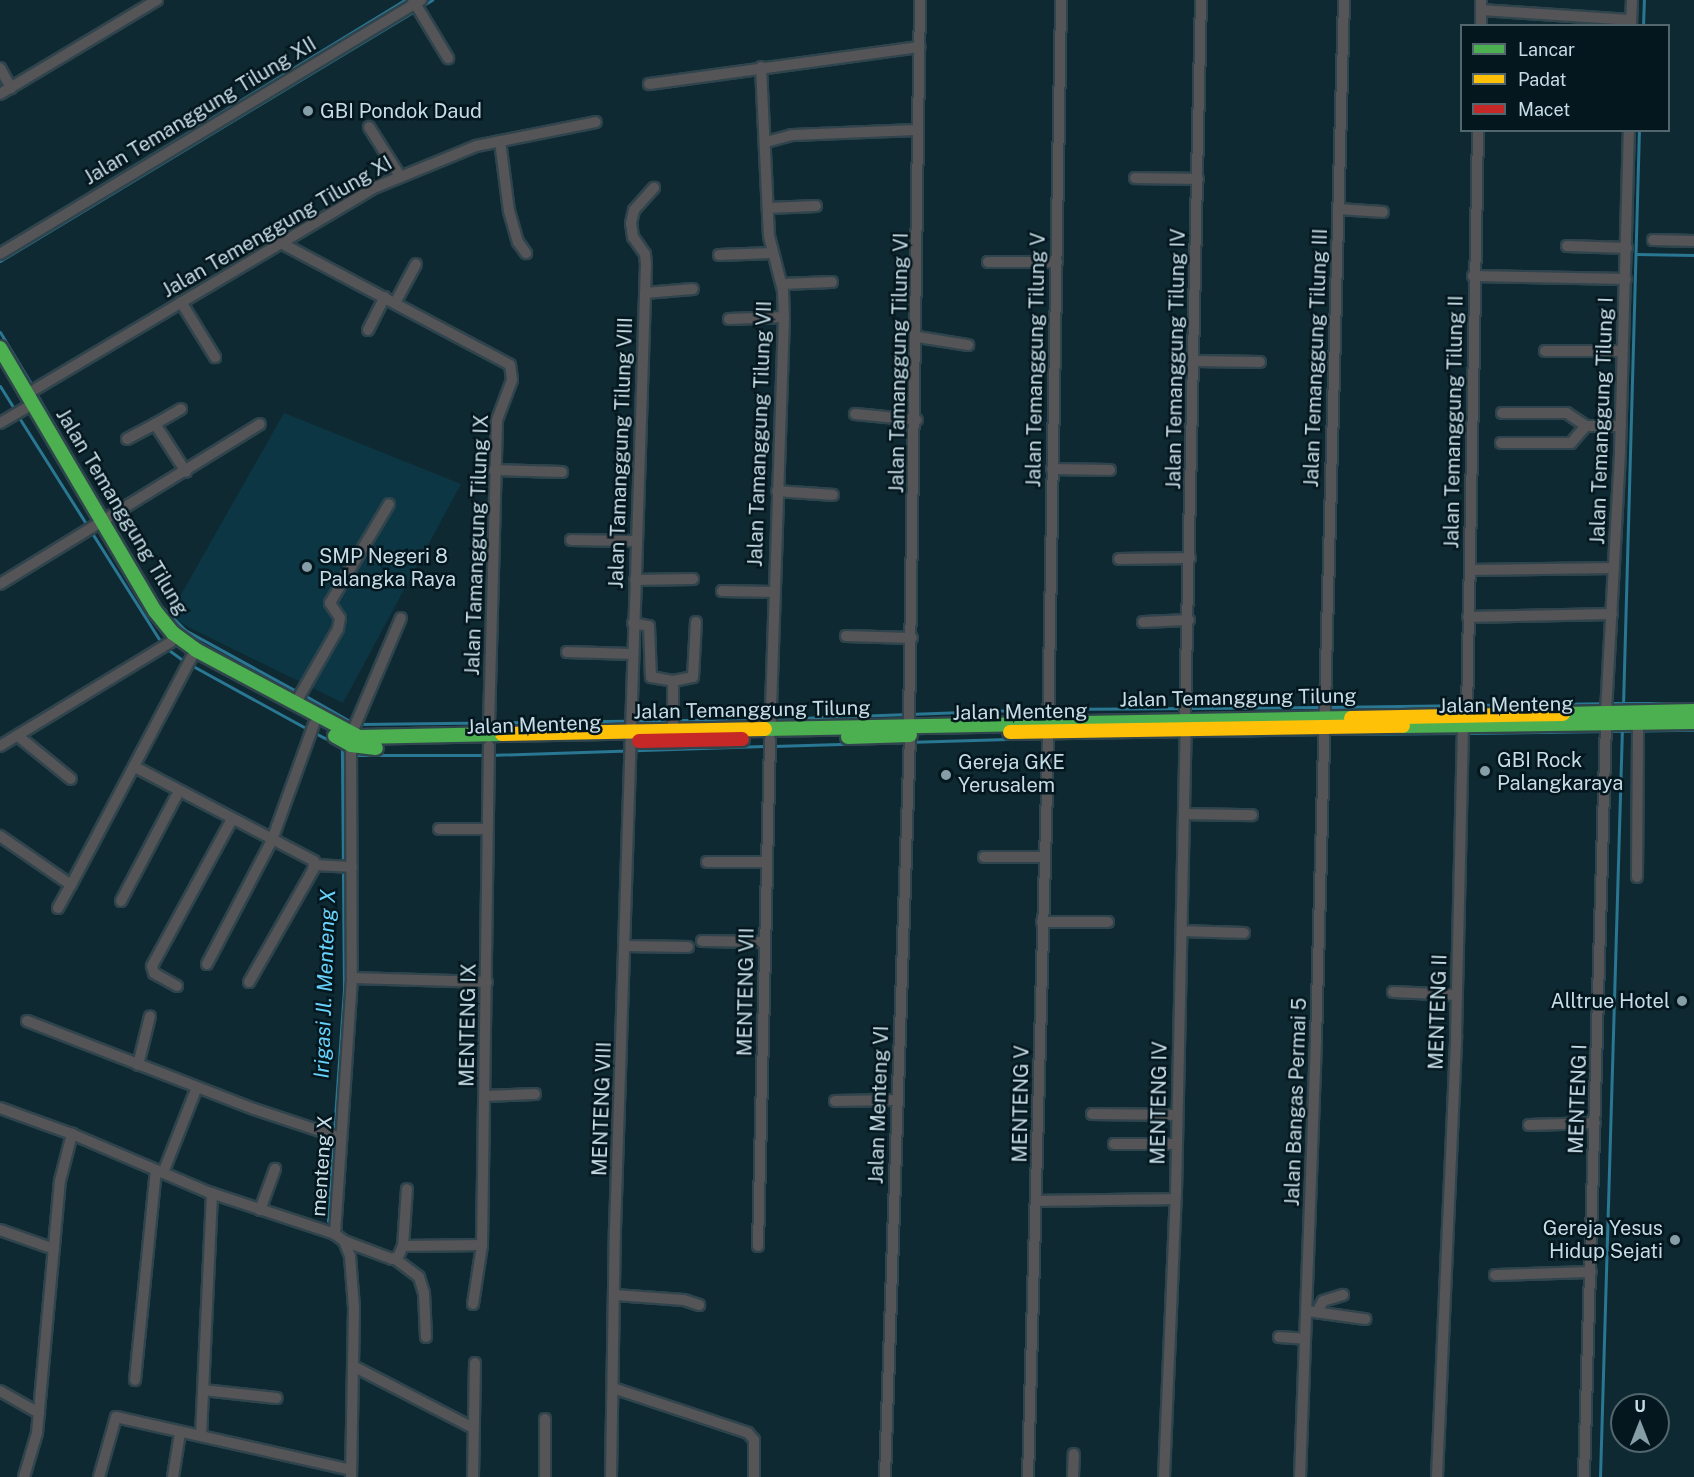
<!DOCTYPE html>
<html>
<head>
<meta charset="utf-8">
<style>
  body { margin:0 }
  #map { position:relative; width:1694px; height:1477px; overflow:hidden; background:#0f2932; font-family:"Public Sans",sans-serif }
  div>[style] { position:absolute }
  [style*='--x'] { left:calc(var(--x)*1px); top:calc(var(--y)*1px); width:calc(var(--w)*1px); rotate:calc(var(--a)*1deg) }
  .built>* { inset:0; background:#0c3644 }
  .stream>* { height:3px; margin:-1.5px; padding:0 1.5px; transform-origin:1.5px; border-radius:1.5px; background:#297792 }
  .roads { filter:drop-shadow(2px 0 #2f444c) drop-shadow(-2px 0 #2f444c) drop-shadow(0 2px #2f444c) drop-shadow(0 -2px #2f444c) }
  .street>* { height:10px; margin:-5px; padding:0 5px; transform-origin:5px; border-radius:5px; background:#555457 }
  .fast>* { height:14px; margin:-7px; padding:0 7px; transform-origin:7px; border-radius:7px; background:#4caf50 }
  .slow>* { height:14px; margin:-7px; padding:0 7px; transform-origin:7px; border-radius:7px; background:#ffc107 }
  .jam>* { height:14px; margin:-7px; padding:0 7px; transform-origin:7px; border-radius:7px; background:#c62828 }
  .dots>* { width:16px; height:16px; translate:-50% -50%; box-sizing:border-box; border:3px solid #05171e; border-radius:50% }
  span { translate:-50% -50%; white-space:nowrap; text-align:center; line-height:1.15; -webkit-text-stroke:5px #05171e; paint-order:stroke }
  .street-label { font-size:20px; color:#c6dde7 }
  .poi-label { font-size:20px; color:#c6dde7 }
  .left { translate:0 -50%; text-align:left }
  .right { translate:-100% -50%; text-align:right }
  .water-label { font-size:21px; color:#67d2fb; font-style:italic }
  .legend { position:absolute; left:1460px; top:24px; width:210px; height:108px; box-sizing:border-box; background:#05171e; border:2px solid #52666e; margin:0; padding:8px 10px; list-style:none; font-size:18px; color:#c6dde7 }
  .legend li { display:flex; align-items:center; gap:12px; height:30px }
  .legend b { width:30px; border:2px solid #52666e }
  .north { position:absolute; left:1610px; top:1393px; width:60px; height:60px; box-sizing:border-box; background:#05171e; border:2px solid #52666e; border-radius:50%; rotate:0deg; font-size:16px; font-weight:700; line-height:24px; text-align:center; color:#c6dde7 }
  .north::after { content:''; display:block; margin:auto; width:21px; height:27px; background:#869ea8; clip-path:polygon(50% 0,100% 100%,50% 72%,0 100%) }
</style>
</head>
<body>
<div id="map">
  <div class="built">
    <i style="clip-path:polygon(284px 413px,461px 484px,343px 703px,186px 626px,170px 614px)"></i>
  </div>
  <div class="stream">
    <i style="--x:422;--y:6;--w:12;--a:-31"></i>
    <i style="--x:1643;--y:26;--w:26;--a:-88"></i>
    <i style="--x:0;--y:247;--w:474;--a:-31.4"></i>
    <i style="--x:1636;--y:254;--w:58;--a:1"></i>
    <i style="--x:0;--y:261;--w:487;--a:-31.1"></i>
    <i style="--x:0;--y:332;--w:64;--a:59"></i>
    <i style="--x:0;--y:386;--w:28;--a:58"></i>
    <i style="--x:36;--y:393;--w:140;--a:60"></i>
    <i style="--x:18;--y:416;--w:270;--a:57.7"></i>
    <i style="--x:110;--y:520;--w:53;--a:59.6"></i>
    <i style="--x:158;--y:603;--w:38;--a:45"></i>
    <i style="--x:185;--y:630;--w:129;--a:28.8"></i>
    <i style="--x:166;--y:648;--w:24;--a:36"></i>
    <i style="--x:191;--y:665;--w:135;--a:28.8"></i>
    <i style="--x:304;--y:695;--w:56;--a:29.7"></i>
    <i style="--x:1610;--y:703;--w:84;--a:0"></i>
    <i style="--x:1623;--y:705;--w:575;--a:-88.41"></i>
    <i style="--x:1328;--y:707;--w:276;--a:-0.8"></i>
    <i style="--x:1052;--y:709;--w:270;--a:-0.4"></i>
    <i style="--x:773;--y:719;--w:273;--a:-2.1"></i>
    <i style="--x:360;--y:724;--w:407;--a:-0.7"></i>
    <i style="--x:315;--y:733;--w:20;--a:27"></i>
    <i style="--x:1466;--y:733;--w:228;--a:-0.8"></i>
    <i style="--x:1328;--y:734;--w:131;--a:-0.4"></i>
    <i style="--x:1217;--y:736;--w:104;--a:-1.1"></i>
    <i style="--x:773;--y:746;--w:243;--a:-1.7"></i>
    <i style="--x:354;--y:755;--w:135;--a:0"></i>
    <i style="--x:489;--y:755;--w:278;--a:-1.9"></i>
    <i style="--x:334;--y:1132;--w:142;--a:-86"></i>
    <i style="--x:344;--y:990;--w:243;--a:-90.5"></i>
    <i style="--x:328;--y:1221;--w:83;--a:-86.6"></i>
    <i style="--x:1600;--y:1477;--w:748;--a:-88.32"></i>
  </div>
  <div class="roads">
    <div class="street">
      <i style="--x:413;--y:0;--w:68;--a:58.9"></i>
      <i style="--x:1481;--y:10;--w:150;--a:3.8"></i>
      <i style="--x:1481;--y:26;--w:26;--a:-90"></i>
      <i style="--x:1631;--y:26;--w:26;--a:-88"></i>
      <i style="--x:761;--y:67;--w:169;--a:87.3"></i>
      <i style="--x:769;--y:236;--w:57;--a:75.7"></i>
      <i style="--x:783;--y:291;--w:26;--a:88"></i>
      <i style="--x:784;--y:317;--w:413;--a:91.9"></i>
      <i style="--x:0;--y:68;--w:23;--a:61"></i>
      <i style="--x:649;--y:84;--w:273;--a:-7.8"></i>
      <i style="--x:0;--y:94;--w:183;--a:-30.9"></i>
      <i style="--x:369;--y:127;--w:58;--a:57.7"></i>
      <i style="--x:500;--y:141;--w:71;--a:82.7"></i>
      <i style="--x:509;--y:211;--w:32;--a:74"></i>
      <i style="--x:518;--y:242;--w:14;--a:54"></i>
      <i style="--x:766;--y:142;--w:27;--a:-15"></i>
      <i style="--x:792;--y:135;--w:125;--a:-2.3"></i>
      <i style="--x:1135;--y:178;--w:63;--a:0.9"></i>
      <i style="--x:768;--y:208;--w:48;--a:-2.4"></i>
      <i style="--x:1338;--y:209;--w:45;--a:3.8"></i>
      <i style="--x:1653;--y:240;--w:41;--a:1.4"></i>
      <i style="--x:281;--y:243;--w:259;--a:28"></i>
      <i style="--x:510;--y:365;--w:15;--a:82"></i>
      <i style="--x:512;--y:380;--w:43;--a:110.6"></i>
      <i style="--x:497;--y:420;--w:316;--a:91.5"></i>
      <i style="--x:1567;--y:246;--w:60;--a:1.9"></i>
      <i style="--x:0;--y:254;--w:492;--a:-31.1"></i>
      <i style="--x:719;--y:255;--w:53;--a:-2.2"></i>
      <i style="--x:988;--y:262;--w:69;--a:0"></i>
      <i style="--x:1473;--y:276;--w:153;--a:1.1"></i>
      <i style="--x:782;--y:284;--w:50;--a:-2.3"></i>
      <i style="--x:645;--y:293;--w:48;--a:-4.8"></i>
      <i style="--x:181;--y:302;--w:65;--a:58.3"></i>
      <i style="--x:395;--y:303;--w:44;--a:-61.7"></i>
      <i style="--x:729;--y:319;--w:55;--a:-2.1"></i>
      <i style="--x:368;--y:330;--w:37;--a:-63"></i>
      <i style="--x:918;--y:337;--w:51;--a:9.1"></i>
      <i style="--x:1545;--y:351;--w:77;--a:0"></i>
      <i style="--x:1195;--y:361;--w:65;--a:0.9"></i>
      <i style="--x:27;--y:394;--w:406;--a:-30.7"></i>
      <i style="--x:376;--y:187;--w:108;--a:-22.3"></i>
      <i style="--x:476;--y:146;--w:122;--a:-11.3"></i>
      <i style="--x:181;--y:409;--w:30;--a:150"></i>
      <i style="--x:155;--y:424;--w:57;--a:57.1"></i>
      <i style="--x:855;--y:414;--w:62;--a:5.5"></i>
      <i style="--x:0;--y:423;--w:30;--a:-30"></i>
      <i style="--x:1586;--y:426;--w:35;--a:0"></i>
      <i style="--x:127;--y:439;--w:32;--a:-28"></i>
      <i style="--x:1501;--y:443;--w:70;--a:0"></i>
      <i style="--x:1571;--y:443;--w:23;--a:-49"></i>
      <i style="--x:1586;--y:426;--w:23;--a:-146"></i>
      <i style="--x:1567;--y:413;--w:65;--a:180"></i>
      <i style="--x:1052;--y:469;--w:58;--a:1"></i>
      <i style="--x:494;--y:470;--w:68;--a:1.7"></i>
      <i style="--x:777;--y:491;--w:56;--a:4.1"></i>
      <i style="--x:571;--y:540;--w:65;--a:0.9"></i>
      <i style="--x:1119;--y:559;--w:71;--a:-0.8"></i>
      <i style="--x:1470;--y:570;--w:144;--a:-0.8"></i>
      <i style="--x:635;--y:580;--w:58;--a:-1"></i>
      <i style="--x:0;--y:584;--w:305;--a:-31.6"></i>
      <i style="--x:722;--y:591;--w:51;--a:1.1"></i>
      <i style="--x:1468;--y:617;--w:144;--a:-1.2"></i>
      <i style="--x:1143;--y:622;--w:46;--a:-2.5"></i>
      <i style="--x:633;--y:623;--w:16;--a:11"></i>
      <i style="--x:649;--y:626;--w:51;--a:87.8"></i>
      <i style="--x:651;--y:677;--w:22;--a:10"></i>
      <i style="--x:673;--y:681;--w:50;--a:90"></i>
      <i style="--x:846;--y:636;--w:66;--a:1.7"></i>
      <i style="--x:567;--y:652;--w:65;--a:1.8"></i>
      <i style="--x:673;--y:681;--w:20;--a:-11"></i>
      <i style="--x:693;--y:677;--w:55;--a:-86.9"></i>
      <i style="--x:295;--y:704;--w:86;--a:-60.2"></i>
      <i style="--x:338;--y:629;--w:11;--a:-80"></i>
      <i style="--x:340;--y:618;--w:18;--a:-124"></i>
      <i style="--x:330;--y:603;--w:115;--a:-59.2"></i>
      <i style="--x:1606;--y:712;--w:262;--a:-86.9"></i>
      <i style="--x:1620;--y:450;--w:320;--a:-88.4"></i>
      <i style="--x:1467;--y:714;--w:584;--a:-88.92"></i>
      <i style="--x:1185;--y:719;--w:719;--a:-88.73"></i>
      <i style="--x:909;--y:725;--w:725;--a:-89.13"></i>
      <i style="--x:351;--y:735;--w:127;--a:-66.9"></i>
      <i style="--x:18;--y:736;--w:68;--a:39.1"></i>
      <i style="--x:351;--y:745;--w:233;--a:89.8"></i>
      <i style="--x:352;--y:978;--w:257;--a:93.8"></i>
      <i style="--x:335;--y:1234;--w:11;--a:38"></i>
      <i style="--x:344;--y:1241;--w:16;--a:68"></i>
      <i style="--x:350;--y:1256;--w:52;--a:85.6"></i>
      <i style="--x:354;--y:1308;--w:169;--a:91"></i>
      <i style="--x:0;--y:746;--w:200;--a:-31.3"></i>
      <i style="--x:135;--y:767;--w:202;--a:27.7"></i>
      <i style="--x:314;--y:861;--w:9;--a:96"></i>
      <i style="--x:313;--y:870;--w:129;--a:119.7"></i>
      <i style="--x:1185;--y:814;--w:67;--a:0.9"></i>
      <i style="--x:439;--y:829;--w:49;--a:0"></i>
      <i style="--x:0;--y:836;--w:86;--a:34.6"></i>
      <i style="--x:71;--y:885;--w:259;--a:-62.1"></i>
      <i style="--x:984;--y:857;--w:60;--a:0"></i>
      <i style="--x:707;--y:862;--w:60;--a:0"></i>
      <i style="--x:315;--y:865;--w:37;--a:3"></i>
      <i style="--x:1637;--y:877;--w:154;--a:-89.6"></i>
      <i style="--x:121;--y:901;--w:124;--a:-62.2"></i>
      <i style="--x:58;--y:908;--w:26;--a:-61"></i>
      <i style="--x:1042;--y:922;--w:66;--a:0"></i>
      <i style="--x:1182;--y:931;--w:62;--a:1.8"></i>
      <i style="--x:702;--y:941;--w:63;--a:0.9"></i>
      <i style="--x:626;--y:946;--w:62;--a:0.9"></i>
      <i style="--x:207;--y:964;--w:140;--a:-62.3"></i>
      <i style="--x:272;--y:840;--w:123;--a:-70.1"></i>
      <i style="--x:352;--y:978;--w:135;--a:1.7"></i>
      <i style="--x:177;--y:986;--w:26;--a:-151"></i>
      <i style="--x:154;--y:973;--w:7;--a:-106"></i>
      <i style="--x:152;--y:966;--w:167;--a:-61.4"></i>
      <i style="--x:1393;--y:992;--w:64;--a:2.7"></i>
      <i style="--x:27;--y:1021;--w:243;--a:21.2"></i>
      <i style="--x:254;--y:1109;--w:92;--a:18.4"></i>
      <i style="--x:138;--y:1065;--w:50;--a:-76.2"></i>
      <i style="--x:485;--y:1096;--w:50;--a:-2.3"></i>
      <i style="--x:835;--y:1101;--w:61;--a:-0.9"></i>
      <i style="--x:0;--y:1108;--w:77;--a:19.9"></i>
      <i style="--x:72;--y:1134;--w:148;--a:23.1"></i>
      <i style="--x:208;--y:1192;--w:134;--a:18.3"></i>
      <i style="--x:1092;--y:1114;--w:85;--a:0.7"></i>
      <i style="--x:1529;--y:1125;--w:66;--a:-1.7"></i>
      <i style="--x:1114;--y:1144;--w:62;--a:0"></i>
      <i style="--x:163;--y:1173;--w:92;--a:-68.4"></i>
      <i style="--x:1037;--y:1201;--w:138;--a:-0.8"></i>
      <i style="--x:260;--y:1210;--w:44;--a:-69.9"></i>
      <i style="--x:0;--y:1230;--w:57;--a:19.4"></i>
      <i style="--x:344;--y:1241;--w:51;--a:20.6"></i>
      <i style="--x:392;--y:1259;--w:6;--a:-18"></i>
      <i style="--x:398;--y:1257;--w:12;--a:-66"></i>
      <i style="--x:403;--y:1246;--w:57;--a:-86"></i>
      <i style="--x:403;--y:1246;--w:79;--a:-0.7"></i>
      <i style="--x:758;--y:1246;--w:507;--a:-88.64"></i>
      <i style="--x:394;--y:1258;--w:31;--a:37"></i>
      <i style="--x:419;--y:1277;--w:17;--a:73"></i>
      <i style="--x:424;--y:1293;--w:44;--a:87.4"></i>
      <i style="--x:1495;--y:1275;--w:96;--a:-1.8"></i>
      <i style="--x:615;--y:1295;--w:69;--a:4.1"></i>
      <i style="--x:684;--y:1300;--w:16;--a:18"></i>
      <i style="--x:473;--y:1304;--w:60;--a:-81.3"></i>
      <i style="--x:482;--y:1245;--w:499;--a:-89.2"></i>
      <i style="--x:1318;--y:1310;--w:10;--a:-61"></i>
      <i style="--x:1323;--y:1301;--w:21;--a:-17"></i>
      <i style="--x:1307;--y:1311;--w:59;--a:7.9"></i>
      <i style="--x:1279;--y:1337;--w:26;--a:4"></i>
      <i style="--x:353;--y:1366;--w:135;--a:27.3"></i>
      <i style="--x:135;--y:1380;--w:211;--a:-84.3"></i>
      <i style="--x:613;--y:1388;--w:142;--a:18.4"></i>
      <i style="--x:748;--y:1433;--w:9;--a:49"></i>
      <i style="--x:754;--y:1440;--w:37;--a:90"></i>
      <i style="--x:203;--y:1390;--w:74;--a:6.2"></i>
      <i style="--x:0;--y:1391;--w:45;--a:29.4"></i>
      <i style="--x:201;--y:1436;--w:243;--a:-87.4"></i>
      <i style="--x:24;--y:1477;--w:46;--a:-73.5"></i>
      <i style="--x:37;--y:1433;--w:253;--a:-84.8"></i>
      <i style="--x:60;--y:1181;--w:49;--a:-75.7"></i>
      <i style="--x:99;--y:1477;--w:62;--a:-74.2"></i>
      <i style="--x:116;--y:1417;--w:241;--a:12.7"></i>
      <i style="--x:173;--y:1477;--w:45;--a:-81"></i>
      <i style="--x:473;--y:1477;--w:114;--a:-89"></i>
      <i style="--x:545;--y:1477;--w:58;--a:-90"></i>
      <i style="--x:611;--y:1477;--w:248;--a:-89.1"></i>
      <i style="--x:615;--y:1229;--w:965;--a:-88.16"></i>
      <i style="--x:646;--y:264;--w:10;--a:-96"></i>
      <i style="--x:645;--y:254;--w:21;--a:-125"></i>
      <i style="--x:633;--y:237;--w:14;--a:-98"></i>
      <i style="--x:631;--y:223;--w:13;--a:-77"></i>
      <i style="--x:634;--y:210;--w:30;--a:-48"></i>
      <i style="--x:885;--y:1477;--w:742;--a:-88.07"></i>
      <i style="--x:1028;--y:1477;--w:687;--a:-88.42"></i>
      <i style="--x:1047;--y:790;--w:790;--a:-88.98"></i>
      <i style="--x:1073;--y:1477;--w:23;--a:-88"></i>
      <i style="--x:1164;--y:1477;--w:285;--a:-87.6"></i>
      <i style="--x:1176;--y:1192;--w:463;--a:-88.8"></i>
      <i style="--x:1300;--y:1477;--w:436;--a:-87.9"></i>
      <i style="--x:1316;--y:1041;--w:1041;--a:-88.46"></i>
      <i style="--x:1437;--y:1477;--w:442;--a:-87.5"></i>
      <i style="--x:1456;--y:1035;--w:310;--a:-88.7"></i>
      <i style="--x:1584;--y:1477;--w:754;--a:-88.33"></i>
    </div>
    <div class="fast">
      <i style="--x:0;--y:348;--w:305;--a:59.5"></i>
      <i style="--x:155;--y:611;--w:28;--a:51"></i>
      <i style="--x:173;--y:633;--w:29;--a:36"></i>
      <i style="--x:196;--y:650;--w:185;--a:28.1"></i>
      <i style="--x:359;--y:737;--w:143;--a:-1.2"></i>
      <i style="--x:1563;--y:714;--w:131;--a:-1.3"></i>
      <i style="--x:1403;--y:726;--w:291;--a:-0.8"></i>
      <i style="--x:765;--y:729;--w:586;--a:-1.08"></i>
      <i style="--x:335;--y:736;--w:18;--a:29"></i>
      <i style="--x:351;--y:745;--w:25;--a:7"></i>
      <i style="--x:848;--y:737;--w:62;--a:-1.8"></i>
    </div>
    <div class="slow">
      <i style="--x:1351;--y:718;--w:212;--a:-1.1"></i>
      <i style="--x:1010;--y:732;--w:393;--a:-0.9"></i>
      <i style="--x:502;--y:734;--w:263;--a:-1.1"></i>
    </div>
    <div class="jam">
      <i style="--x:639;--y:741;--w:103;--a:-1.1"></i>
    </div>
  </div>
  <div class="dots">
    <i style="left:308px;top:111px;background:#869ea8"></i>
    <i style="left:307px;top:567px;background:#869ea8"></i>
    <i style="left:1485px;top:771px;background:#869ea8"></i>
    <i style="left:946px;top:775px;background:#869ea8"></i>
    <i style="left:1682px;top:1001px;background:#869ea8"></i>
    <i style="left:1675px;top:1240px;background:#869ea8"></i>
  </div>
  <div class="street-label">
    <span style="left:200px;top:111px;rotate:-31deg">Jalan Temanggung Tilung XII</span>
    <span style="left:277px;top:227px;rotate:-30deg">Jalan Temenggung Tilung XI</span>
    <span style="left:1316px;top:358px;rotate:-88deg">Jalan Temanggung Tilung III</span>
    <span style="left:1176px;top:359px;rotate:-89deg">Jalan Temanggung Tilung IV</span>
    <span style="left:1036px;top:360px;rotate:-89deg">Jalan Temanggung Tilung V</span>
    <span style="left:899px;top:363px;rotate:-89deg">Jalan Tamanggung Tilung VI</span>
    <span style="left:1602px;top:421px;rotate:-88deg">Jalan Temanggung Tilung I</span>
    <span style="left:1454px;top:422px;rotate:-89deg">Jalan Temanggung Tilung II</span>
    <span style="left:760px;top:434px;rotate:-88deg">Jalan Tamanggung Tilung VII</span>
    <span style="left:621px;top:453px;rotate:-88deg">Jalan Tamanggung Tilung VIII</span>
    <span style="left:122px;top:512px;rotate:59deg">Jalan Temanggung Tilung</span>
    <span style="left:477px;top:545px;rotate:-88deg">Jalan Tamanggung Tilung IX</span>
    <span style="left:1238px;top:698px;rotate:-1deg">Jalan Temanggung Tilung</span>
    <span style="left:1506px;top:705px;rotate:-1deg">Jalan Menteng</span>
    <span style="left:752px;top:710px;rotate:-1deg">Jalan Temanggung Tilung</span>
    <span style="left:1020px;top:712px;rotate:-1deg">Jalan Menteng</span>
    <span style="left:534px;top:725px;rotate:-2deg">Jalan Menteng</span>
    <span style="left:746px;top:992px;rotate:-89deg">MENTENG VII</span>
    <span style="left:1438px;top:1012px;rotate:-88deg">MENTENG II</span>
    <span style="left:468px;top:1025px;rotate:-89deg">MENTENG IX</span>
    <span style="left:1578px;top:1099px;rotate:-88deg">MENTENG I</span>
    <span style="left:1296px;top:1102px;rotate:-88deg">Jalan Bangas Permai 5</span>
    <span style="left:1159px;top:1103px;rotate:-89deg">MENTENG IV</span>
    <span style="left:1021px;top:1104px;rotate:-89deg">MENTENG V</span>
    <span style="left:879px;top:1105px;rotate:-88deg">Jalan Menteng VI</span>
    <span style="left:602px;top:1109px;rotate:-88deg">MENTENG VIII</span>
    <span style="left:322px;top:1166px;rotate:-86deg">menteng X</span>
  </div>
  <div class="poi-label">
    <span class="left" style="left:320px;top:111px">GBI Pondok Daud</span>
    <span class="left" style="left:319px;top:568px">SMP Negeri 8<br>Palangka Raya</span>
    <span class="left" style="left:1497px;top:772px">GBI Rock<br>Palangkaraya</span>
    <span class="left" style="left:958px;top:774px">Gereja GKE<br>Yerusalem</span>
    <span class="right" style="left:1670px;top:1001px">Alltrue Hotel</span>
    <span class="right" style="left:1663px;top:1240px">Gereja Yesus<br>Hidup Sejati</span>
  </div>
  <div class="water-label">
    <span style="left:325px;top:984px;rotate:-88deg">Irigasi Jl. Menteng X</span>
  </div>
  <ul class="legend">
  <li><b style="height:8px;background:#4caf50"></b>Lancar</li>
  <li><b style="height:8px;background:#ffc107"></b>Padat</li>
  <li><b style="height:8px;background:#c62828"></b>Macet</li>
  </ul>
  <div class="north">U</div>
</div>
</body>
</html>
